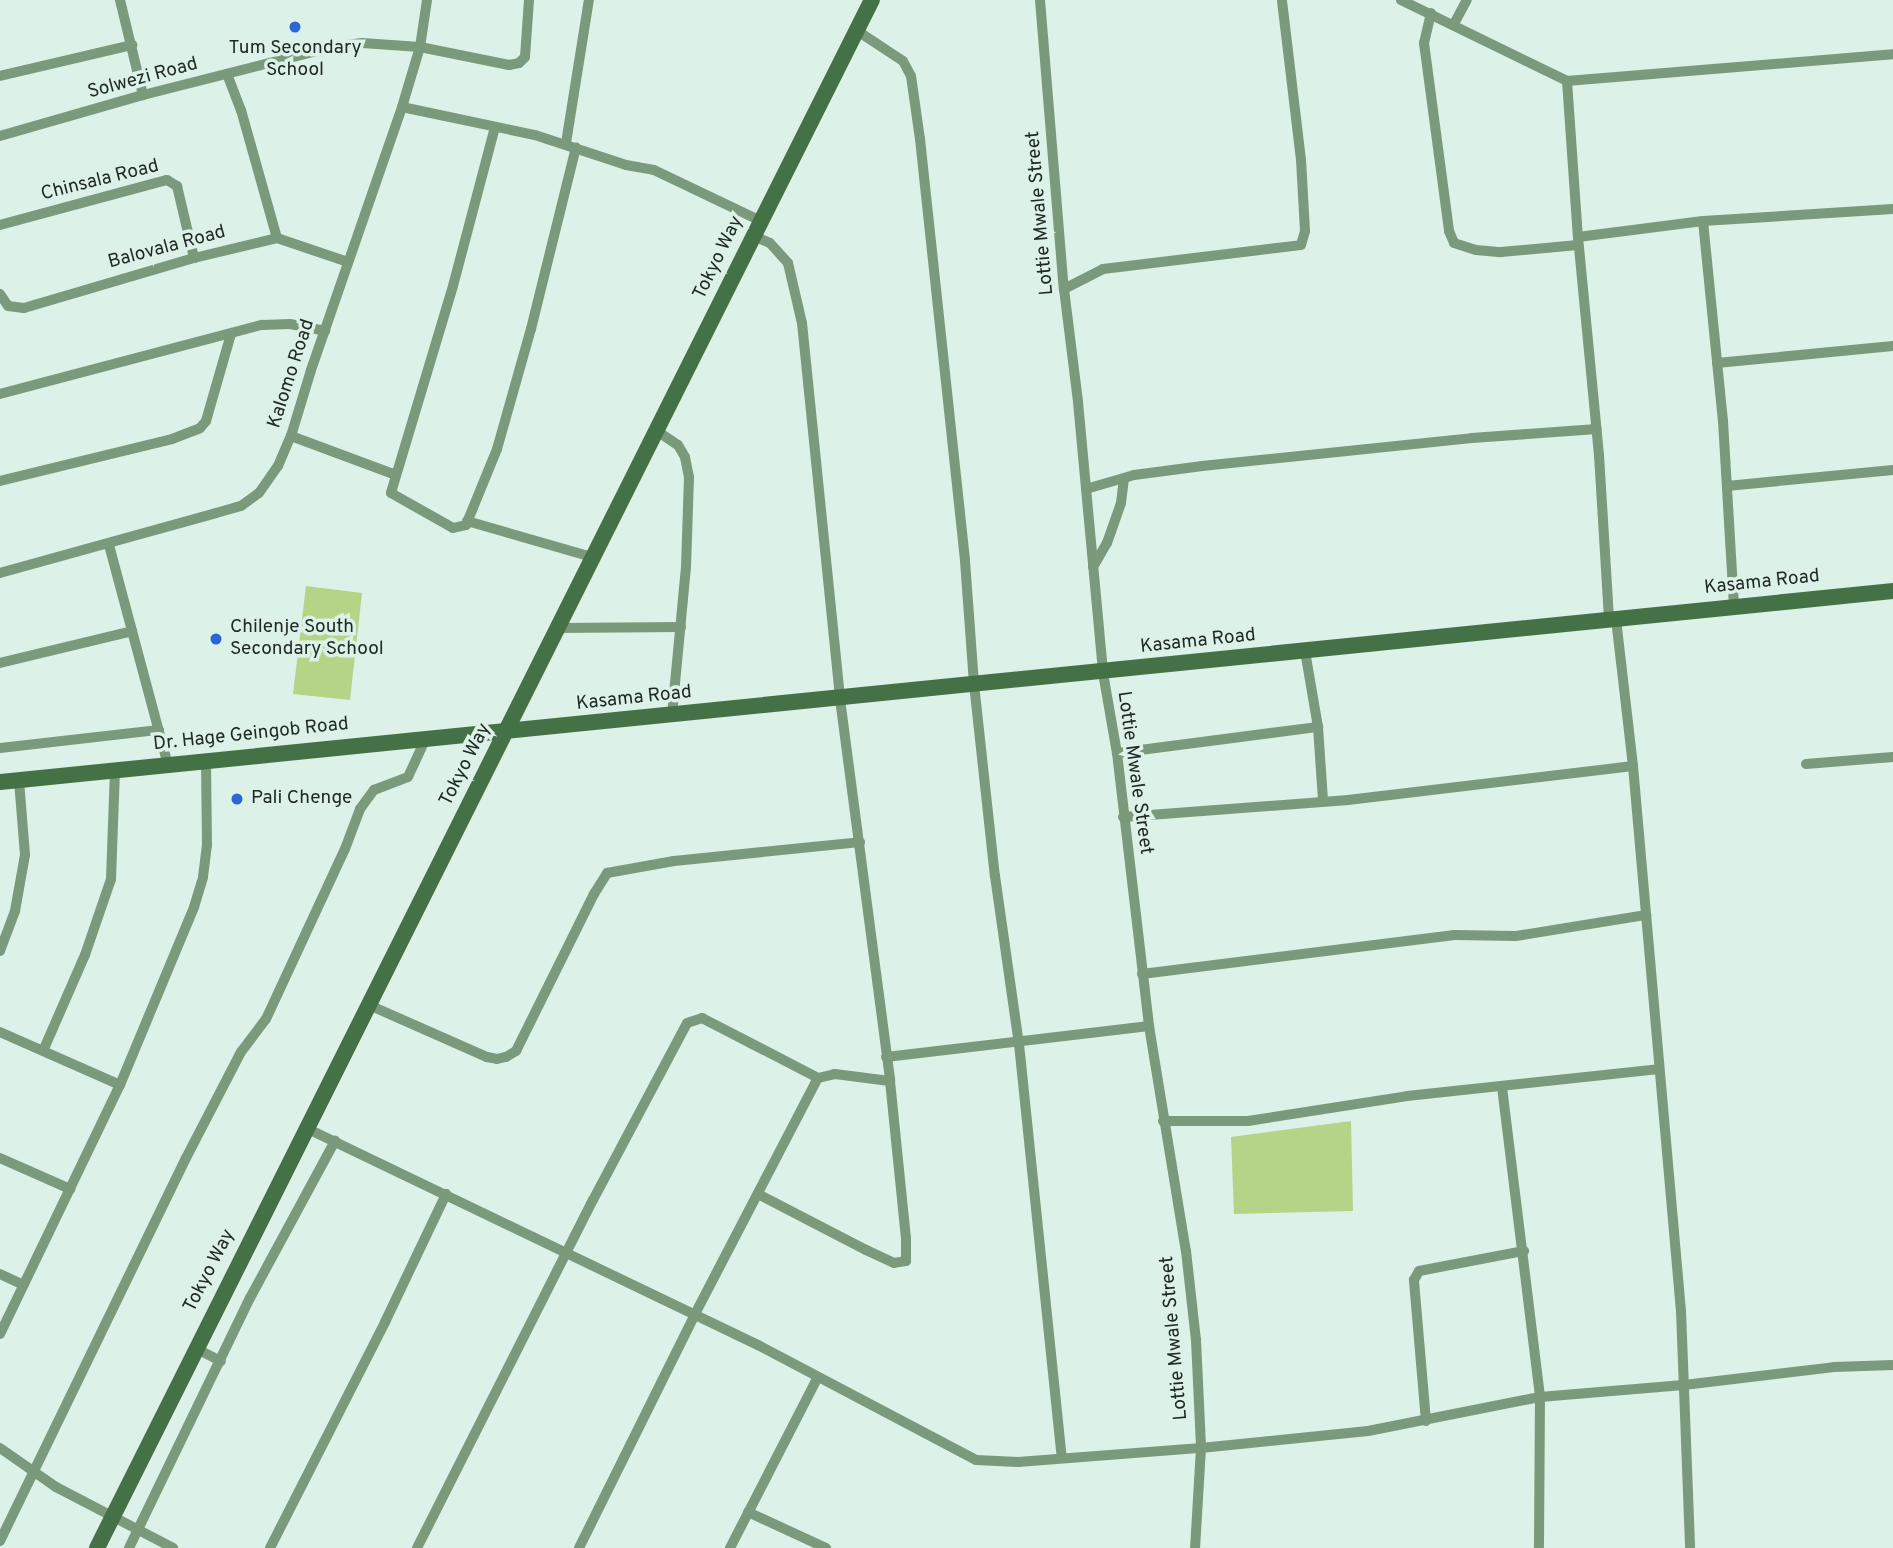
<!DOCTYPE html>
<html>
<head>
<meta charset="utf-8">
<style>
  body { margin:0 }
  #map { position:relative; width:1893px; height:1548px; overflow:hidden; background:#dcf1e7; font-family:Overpass,sans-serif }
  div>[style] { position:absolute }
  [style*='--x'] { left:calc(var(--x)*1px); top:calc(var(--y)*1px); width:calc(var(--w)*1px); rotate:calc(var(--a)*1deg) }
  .green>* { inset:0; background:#b6d487 }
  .street>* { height:10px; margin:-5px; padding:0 5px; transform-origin:5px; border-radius:5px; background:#7b997b }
  .secondary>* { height:16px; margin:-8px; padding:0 8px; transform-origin:8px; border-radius:8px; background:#447246 }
  .dots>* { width:19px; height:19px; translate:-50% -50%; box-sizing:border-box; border:4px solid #dcf1e7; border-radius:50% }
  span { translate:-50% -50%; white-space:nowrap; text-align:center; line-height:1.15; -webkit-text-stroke:7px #dcf1e7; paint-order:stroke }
  .poi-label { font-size:19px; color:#212925 }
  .left { translate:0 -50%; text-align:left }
  .street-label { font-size:19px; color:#212925 }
</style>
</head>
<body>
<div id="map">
  <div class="green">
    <i style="clip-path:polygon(306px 586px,362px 593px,350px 700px,293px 694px)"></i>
    <i style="clip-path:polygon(1351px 1121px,1353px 1211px,1234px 1214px,1231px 1137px)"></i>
  </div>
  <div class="street">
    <i style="--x:120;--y:0;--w:98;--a:76.4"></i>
    <i style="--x:1040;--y:0;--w:290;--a:85.3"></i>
    <i style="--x:1064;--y:289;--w:114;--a:82.9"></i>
    <i style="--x:1078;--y:402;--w:272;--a:84.7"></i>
    <i style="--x:1103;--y:673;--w:81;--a:80.1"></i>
    <i style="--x:1117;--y:753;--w:275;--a:83.3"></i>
    <i style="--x:1149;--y:1026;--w:228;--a:80.7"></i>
    <i style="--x:1186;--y:1251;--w:90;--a:83.6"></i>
    <i style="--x:1196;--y:1340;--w:108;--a:87.3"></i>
    <i style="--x:1201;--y:1448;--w:100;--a:93.4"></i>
    <i style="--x:1401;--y:0;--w:185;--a:26"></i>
    <i style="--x:1567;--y:81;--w:327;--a:-4.7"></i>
    <i style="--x:1431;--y:13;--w:31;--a:103"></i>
    <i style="--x:1424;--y:43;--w:190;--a:82.4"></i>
    <i style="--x:1449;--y:231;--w:13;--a:67"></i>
    <i style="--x:1454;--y:243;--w:23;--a:18"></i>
    <i style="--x:1476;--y:250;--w:25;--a:5"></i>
    <i style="--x:1501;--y:252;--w:77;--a:-5.2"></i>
    <i style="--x:1454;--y:24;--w:27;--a:-62"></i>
    <i style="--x:856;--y:30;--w:56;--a:33.4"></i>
    <i style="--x:903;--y:61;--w:17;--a:62"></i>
    <i style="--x:911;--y:76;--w:64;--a:81.9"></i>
    <i style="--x:920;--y:139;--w:424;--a:83.9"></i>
    <i style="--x:965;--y:561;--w:123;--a:85.8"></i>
    <i style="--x:974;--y:684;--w:193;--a:83.8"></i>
    <i style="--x:995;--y:876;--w:170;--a:81.9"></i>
    <i style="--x:1019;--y:1044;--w:415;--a:84.1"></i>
    <i style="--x:227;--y:74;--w:39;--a:69"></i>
    <i style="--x:241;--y:110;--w:133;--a:74.3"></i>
    <i style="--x:0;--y:76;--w:136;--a:-13.2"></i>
    <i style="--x:1567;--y:81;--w:156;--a:86"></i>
    <i style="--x:1578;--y:237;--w:219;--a:84.5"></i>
    <i style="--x:1599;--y:455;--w:165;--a:86.5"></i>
    <i style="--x:402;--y:107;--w:136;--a:11.9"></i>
    <i style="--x:535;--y:135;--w:96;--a:18.2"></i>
    <i style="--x:626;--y:165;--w:28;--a:10"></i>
    <i style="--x:654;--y:170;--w:119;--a:25.5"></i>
    <i style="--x:495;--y:127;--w:164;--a:104.8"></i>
    <i style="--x:453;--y:286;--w:216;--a:106.7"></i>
    <i style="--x:391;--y:493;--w:71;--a:29.4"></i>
    <i style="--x:453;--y:528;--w:13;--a:-13"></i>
    <i style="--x:466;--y:525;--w:82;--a:-67.8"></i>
    <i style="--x:497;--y:449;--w:125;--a:-74.2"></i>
    <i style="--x:531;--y:329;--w:187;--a:-76.1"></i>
    <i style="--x:0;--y:136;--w:149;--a:-16"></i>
    <i style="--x:143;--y:95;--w:196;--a:-14.2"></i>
    <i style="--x:333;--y:47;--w:29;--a:-8"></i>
    <i style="--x:362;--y:43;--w:58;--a:3.9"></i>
    <i style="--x:420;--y:47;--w:91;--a:11.4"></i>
    <i style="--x:509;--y:65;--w:10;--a:-11"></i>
    <i style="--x:519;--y:63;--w:8;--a:-45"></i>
    <i style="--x:525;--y:57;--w:57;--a:-86"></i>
    <i style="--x:566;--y:143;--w:145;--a:-80.9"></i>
    <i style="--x:1703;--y:221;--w:201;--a:84.3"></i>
    <i style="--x:1723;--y:421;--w:186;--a:86.6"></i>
    <i style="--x:0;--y:225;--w:173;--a:-15.1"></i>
    <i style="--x:167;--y:180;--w:12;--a:31"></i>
    <i style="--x:177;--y:186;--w:74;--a:76.7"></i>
    <i style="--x:754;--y:236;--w:17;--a:24"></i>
    <i style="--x:770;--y:243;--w:27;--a:48"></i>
    <i style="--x:788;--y:263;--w:62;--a:76.9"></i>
    <i style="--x:802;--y:323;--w:378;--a:84.2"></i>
    <i style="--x:840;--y:699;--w:385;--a:82.5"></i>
    <i style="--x:890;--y:1081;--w:158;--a:84.2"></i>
    <i style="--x:906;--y:1238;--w:23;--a:90"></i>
    <i style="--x:906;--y:1261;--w:12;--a:171"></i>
    <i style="--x:894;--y:1263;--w:31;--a:-155"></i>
    <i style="--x:866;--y:1250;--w:122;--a:-152.6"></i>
    <i style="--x:1578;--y:237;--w:126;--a:-7.3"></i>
    <i style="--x:1703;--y:221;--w:190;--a:-3.6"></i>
    <i style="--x:1064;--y:289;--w:44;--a:-27.1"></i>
    <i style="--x:1103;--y:269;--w:199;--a:-6.9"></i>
    <i style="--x:1301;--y:245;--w:15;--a:-74"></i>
    <i style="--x:1305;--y:231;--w:71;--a:-93.2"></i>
    <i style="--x:1301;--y:160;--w:161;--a:-96.8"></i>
    <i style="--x:0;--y:294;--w:14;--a:56"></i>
    <i style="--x:8;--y:306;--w:16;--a:7"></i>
    <i style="--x:24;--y:308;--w:177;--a:-16.4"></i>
    <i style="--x:194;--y:258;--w:85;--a:-13.5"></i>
    <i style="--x:277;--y:238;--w:75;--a:18.7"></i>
    <i style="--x:1717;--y:363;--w:177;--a:-5.5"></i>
    <i style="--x:0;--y:394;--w:271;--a:-14.8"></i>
    <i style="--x:262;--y:325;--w:28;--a:-2"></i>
    <i style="--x:290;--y:324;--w:36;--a:11"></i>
    <i style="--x:657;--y:431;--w:25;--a:34"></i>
    <i style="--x:678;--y:445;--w:14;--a:60"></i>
    <i style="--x:685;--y:457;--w:20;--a:79"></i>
    <i style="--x:689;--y:477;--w:90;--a:91.9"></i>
    <i style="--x:686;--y:567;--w:150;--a:95.4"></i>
    <i style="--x:291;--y:436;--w:112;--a:20.4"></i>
    <i style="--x:0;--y:481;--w:177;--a:-13.7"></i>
    <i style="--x:172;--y:439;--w:30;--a:-21"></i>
    <i style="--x:200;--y:428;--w:9;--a:-49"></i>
    <i style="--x:206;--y:421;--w:91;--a:-74"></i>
    <i style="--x:1727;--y:486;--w:167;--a:-5.5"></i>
    <i style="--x:1086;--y:489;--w:50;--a:-16.3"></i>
    <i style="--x:1134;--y:475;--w:69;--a:-7.5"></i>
    <i style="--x:1202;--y:466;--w:271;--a:-5.9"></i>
    <i style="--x:1472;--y:438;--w:125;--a:-4.1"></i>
    <i style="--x:467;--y:521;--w:130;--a:16.1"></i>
    <i style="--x:109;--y:545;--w:228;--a:75"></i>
    <i style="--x:1093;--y:567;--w:28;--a:-60"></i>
    <i style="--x:1107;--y:543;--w:42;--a:-70.7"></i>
    <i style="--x:1121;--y:503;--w:24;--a:-83"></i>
    <i style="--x:0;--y:573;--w:224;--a:-15.5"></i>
    <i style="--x:216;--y:513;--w:26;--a:-16"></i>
    <i style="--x:241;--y:506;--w:22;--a:-36"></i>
    <i style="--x:259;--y:493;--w:33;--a:-55"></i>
    <i style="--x:278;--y:466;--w:33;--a:-67"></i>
    <i style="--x:291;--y:436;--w:69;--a:-73.1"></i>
    <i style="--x:311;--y:370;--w:278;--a:-70.9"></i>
    <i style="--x:402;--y:107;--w:63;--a:-73.3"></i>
    <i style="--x:420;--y:47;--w:48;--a:-81.5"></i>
    <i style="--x:1616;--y:619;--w:148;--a:83.4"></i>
    <i style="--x:1633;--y:766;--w:547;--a:84.97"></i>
    <i style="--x:1681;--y:1311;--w:237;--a:87.8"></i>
    <i style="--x:558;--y:628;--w:123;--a:-0.5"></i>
    <i style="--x:1305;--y:651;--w:77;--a:80.3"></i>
    <i style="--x:1318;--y:727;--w:74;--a:86.1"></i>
    <i style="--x:0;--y:663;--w:136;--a:-13.6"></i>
    <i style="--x:0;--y:748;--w:160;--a:-6.5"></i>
    <i style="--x:1117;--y:753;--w:203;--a:-7.4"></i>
    <i style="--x:1806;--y:764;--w:87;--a:-4.6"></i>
    <i style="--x:1123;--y:817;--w:226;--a:-4.3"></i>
    <i style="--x:1348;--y:800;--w:287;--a:-6.8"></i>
    <i style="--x:0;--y:951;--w:43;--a:-69.4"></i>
    <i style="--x:15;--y:911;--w:57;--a:-79.9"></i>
    <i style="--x:25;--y:855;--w:75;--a:-94.6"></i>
    <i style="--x:1142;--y:974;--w:315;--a:-7.1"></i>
    <i style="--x:1455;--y:935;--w:61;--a:0.9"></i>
    <i style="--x:1516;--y:936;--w:132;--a:-9.2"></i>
    <i style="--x:369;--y:1005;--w:129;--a:23.8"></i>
    <i style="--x:487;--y:1057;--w:10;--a:11"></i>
    <i style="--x:497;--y:1059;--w:9;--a:-13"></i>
    <i style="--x:506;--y:1057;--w:12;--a:-31"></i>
    <i style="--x:516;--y:1051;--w:175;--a:-63.6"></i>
    <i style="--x:594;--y:894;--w:25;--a:-58"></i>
    <i style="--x:607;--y:873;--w:68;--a:-10.2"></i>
    <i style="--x:674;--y:861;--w:187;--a:-5.8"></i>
    <i style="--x:0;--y:1032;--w:131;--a:23.8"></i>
    <i style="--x:43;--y:1051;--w:105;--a:-66.4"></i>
    <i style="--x:85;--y:955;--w:80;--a:-71.1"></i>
    <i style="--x:111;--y:879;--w:109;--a:-87.9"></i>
    <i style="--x:886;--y:1057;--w:265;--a:-6.7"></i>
    <i style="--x:1502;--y:1087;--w:312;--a:83"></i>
    <i style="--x:1540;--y:1397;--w:151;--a:90.4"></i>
    <i style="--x:1163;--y:1121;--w:85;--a:0"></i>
    <i style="--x:1248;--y:1121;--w:161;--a:-8.9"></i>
    <i style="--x:1407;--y:1096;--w:253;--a:-6.1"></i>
    <i style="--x:306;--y:1128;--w:501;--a:25.65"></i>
    <i style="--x:758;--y:1345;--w:246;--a:27.8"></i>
    <i style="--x:976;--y:1460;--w:42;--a:2.7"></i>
    <i style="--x:1018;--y:1462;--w:184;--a:-4.4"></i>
    <i style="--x:1201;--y:1448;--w:168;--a:-5.8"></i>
    <i style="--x:1368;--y:1431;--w:175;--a:-11.2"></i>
    <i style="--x:1540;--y:1397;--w:144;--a:-4.8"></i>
    <i style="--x:1684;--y:1385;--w:151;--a:-6.8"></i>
    <i style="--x:1834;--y:1367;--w:59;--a:-1.9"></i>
    <i style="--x:0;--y:1158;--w:77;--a:23.9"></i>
    <i style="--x:0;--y:1274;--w:26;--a:25"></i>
    <i style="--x:0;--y:1334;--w:276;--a:-64.3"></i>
    <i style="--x:120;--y:1085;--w:193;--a:-67.4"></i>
    <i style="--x:194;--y:907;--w:31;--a:-73"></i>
    <i style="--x:203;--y:877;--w:32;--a:-83"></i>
    <i style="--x:207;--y:845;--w:84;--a:-90.7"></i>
    <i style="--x:195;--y:1348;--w:29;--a:27"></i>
    <i style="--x:1426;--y:1421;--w:142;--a:-94.9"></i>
    <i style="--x:1414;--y:1280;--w:10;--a:-61"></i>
    <i style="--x:1419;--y:1271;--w:107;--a:-10.8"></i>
    <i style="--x:0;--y:1448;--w:68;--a:34.9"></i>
    <i style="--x:56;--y:1487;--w:132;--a:27.5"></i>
    <i style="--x:748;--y:1512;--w:86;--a:24.8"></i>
    <i style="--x:0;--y:1541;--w:426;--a:-64.1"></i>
    <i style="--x:186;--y:1158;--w:119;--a:-62.6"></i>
    <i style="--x:241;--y:1052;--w:41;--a:-52.9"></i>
    <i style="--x:266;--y:1019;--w:187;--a:-65.1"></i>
    <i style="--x:345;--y:849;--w:43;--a:-69.4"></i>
    <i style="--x:360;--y:809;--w:24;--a:-54"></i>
    <i style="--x:374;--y:790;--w:36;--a:-21"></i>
    <i style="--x:408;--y:777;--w:43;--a:-65.2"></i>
    <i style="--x:129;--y:1548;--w:278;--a:-64.2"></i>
    <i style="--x:250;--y:1298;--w:179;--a:-61.6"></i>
    <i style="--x:270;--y:1548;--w:254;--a:-63"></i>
    <i style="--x:385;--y:1322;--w:142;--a:-64.5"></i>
    <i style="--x:417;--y:1548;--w:390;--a:-63.2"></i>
    <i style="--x:593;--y:1200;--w:200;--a:-62"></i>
    <i style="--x:687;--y:1023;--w:16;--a:-18"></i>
    <i style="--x:702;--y:1018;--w:131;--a:27.3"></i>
    <i style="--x:818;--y:1078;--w:17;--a:-13"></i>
    <i style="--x:835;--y:1074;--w:55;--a:7.3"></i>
    <i style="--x:579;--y:1548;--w:261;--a:-63.6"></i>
    <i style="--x:695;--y:1314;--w:266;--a:-62.5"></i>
    <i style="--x:730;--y:1548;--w:190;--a:-62.8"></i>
  </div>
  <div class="secondary">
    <i style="--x:0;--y:782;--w:1903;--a:-5.76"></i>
    <i style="--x:97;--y:1548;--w:1731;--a:-63.41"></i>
  </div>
  <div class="dots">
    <i style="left:295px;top:27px;background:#2b66d4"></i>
    <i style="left:216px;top:639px;background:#2b66d4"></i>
    <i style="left:237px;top:799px;background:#2b66d4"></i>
  </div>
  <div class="poi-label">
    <span style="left:295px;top:60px">Tum Secondary<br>School</span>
    <span class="left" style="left:230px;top:639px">Chilenje South<br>Secondary School</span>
    <span class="left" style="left:251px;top:799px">Pali Chenge</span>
  </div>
  <div class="street-label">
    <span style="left:143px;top:79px;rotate:-15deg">Solwezi Road</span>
    <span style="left:100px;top:181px;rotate:-14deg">Chinsala Road</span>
    <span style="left:1041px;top:213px;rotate:-95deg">Lottie Mwale Street</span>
    <span style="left:167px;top:248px;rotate:-15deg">Balovala Road</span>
    <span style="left:719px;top:258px;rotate:-64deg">Tokyo Way</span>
    <span style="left:292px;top:374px;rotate:-72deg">Kalomo Road</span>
    <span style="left:1762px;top:583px;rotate:-6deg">Kasama Road</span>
    <span style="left:1198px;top:642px;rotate:-6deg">Kasama Road</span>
    <span style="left:634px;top:699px;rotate:-6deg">Kasama Road</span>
    <span style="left:251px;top:735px;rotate:-6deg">Dr. Hage Geingob Road</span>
    <span style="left:466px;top:765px;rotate:-63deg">Tokyo Way</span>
    <span style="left:1134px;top:773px;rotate:82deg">Lottie Mwale Street</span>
    <span style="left:210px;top:1271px;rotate:-63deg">Tokyo Way</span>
    <span style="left:1175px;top:1338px;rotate:-95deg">Lottie Mwale Street</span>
  </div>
</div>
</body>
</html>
